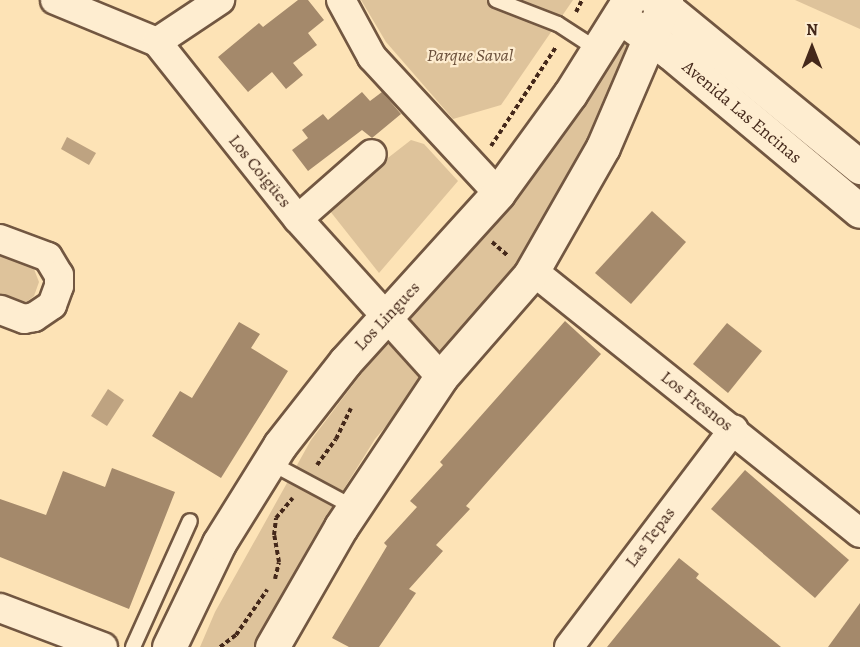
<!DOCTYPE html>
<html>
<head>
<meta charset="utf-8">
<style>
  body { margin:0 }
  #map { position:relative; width:860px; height:647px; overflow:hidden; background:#fde3b6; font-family:Alegreya,serif }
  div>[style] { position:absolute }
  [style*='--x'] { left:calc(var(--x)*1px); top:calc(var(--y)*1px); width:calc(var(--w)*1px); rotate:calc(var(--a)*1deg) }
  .green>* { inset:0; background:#dec39b }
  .water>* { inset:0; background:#bea381 }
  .building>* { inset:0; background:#a4896b }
  .path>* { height:4px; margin-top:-2px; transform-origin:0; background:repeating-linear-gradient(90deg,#44281a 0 4.5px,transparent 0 7.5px) }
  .roads { filter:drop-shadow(2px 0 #725741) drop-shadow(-2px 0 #725741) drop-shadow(0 2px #725741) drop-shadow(0 -2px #725741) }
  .service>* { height:14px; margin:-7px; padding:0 7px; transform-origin:7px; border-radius:7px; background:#feedd0 }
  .minor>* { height:28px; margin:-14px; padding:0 14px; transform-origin:14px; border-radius:14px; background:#feedd0 }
  .tertiary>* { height:33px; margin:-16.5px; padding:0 16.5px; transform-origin:16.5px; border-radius:16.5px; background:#feedd0 }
  .secondary>* { height:33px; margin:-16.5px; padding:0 16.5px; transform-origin:16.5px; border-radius:16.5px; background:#feedd0 }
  span { translate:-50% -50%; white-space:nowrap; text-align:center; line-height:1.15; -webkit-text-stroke:4.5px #feedd0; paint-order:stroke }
  .park-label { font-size:18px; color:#6a4f3a; font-style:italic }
  .street-label { font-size:18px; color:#44281a }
  .north { position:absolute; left:782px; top:18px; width:60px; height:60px; -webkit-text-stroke:4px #feedd0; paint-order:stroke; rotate:0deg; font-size:16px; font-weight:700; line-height:24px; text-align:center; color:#44281a }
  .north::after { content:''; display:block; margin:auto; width:21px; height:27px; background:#44281a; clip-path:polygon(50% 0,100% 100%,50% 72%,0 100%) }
</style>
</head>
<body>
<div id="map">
  <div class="green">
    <i style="clip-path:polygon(361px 0,573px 0,501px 105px,453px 119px,386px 42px)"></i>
    <i style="clip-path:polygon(795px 0,860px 0,860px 29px)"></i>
    <i style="clip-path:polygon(632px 39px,601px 122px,544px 230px,496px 296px,375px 439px,312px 540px,255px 647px,200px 647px,215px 612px,311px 440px,615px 40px)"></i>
    <i style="clip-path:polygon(411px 140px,424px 144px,458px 181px,379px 273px,326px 206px)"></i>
    <i style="clip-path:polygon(0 253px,32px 264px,39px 282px,34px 296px,20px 307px,0 300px)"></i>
  </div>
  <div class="water">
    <i style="clip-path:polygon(67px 137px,96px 153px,89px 165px,61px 149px)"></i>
    <i style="clip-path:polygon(108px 389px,124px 400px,107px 426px,91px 416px)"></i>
  </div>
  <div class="building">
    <i style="clip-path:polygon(298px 0,308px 0,324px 20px,308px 33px,317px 45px,293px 63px,303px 75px,286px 89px,272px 72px,248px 92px,218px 57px,259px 23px,263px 27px)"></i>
    <i style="clip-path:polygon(362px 92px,370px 101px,382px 92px,401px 114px,372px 138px,362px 130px,308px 171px,292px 150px,308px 138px,302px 130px,323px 114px,328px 120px)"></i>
    <i style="clip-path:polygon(652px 211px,686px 242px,631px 304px,595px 273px)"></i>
    <i style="clip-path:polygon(565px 321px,601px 354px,466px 506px,470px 509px,436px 545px,443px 551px,409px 589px,416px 593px,379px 647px,349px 647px,332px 638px,387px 546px,384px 543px,417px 507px,410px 501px,443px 465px,440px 462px)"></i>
    <i style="clip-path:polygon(239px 322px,260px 334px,251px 348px,288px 371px,221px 478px,152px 436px,180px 391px,192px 398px)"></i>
    <i style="clip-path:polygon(727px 323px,762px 351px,728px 393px,693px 364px)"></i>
    <i style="clip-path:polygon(112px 468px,175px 492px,129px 609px,0 557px,0 499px,46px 515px,63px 471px,105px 487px)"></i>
    <i style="clip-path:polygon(745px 470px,849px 560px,815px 598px,711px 509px)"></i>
    <i style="clip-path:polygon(679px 558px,699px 574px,696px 578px,781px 647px,607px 647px)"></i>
    <i style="clip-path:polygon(860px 603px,860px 647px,828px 647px)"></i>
  </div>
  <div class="path">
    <i style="--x:576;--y:12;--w:13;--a:-63"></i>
    <i style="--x:491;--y:146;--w:118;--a:-56.7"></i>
    <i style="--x:492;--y:242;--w:20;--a:41"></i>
    <i style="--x:317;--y:465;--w:32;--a:-54"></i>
    <i style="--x:336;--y:439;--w:34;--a:-64"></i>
    <i style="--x:275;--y:579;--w:17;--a:-77"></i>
    <i style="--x:279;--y:562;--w:27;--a:-100"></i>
    <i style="--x:274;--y:535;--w:17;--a:-83"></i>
    <i style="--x:276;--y:518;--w:26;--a:-50"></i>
    <i style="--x:220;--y:647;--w:20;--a:-37"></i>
    <i style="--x:236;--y:635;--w:55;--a:-55.4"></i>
  </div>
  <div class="roads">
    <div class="service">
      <i style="--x:496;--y:0;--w:66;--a:21.2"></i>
      <i style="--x:558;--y:24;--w:48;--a:33"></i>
      <i style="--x:269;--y:462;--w:95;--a:28.2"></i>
      <i style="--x:133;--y:647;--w:138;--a:-65.7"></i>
    </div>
    <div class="minor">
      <i style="--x:55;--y:0;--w:110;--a:22.4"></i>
      <i style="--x:157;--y:42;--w:226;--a:51.5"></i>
      <i style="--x:298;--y:219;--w:213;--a:47.9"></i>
      <i style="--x:341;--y:0;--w:65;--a:61.5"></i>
      <i style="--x:372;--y:57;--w:185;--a:47.2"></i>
      <i style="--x:157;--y:42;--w:76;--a:-33.7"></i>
      <i style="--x:298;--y:219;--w:98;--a:-41.3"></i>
      <i style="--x:0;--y:239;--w:51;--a:20.6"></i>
      <i style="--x:48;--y:257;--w:21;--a:59"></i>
      <i style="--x:59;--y:275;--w:11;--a:90"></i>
      <i style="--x:59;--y:286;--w:20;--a:110"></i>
      <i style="--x:52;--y:305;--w:22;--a:146"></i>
      <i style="--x:34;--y:317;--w:10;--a:169"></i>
      <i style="--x:24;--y:319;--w:26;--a:-159"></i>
      <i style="--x:533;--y:271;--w:419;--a:38.7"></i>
      <i style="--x:0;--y:608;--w:110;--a:20.7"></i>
      <i style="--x:569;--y:647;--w:273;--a:-52.9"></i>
    </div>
    <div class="tertiary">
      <i style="--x:656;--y:0;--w:264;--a:39.3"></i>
      <i style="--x:620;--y:17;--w:62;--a:35.2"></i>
      <i style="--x:671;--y:53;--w:246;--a:39.9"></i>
    </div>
    <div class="secondary">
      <i style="--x:169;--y:647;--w:115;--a:-64.3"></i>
      <i style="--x:219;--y:543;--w:115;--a:-58.1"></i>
      <i style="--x:280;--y:445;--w:105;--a:-51.9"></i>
      <i style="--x:345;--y:362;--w:228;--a:-47.8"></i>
      <i style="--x:498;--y:193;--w:122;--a:-54"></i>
      <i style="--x:570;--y:94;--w:111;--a:-57.9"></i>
      <i style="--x:272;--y:647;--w:138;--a:-60.1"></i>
      <i style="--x:341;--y:527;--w:180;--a:-56.3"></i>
      <i style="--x:441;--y:377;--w:135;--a:-48.9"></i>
      <i style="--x:530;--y:275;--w:147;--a:-60.3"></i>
      <i style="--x:603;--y:147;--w:160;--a:-66.8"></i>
    </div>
  </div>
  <div class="park-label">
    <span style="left:470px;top:55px">Parque Saval</span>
  </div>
  <div class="street-label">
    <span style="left:742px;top:112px;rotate:40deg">Avenida Las Encinas</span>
    <span style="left:260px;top:171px;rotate:51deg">Los Coigües</span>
    <span style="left:387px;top:316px;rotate:-47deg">Los Lingues</span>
    <span style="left:697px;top:401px;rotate:38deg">Los Fresnos</span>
    <span style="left:650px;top:537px;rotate:-53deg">Las Tepas</span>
  </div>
  <div class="north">N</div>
</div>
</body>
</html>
